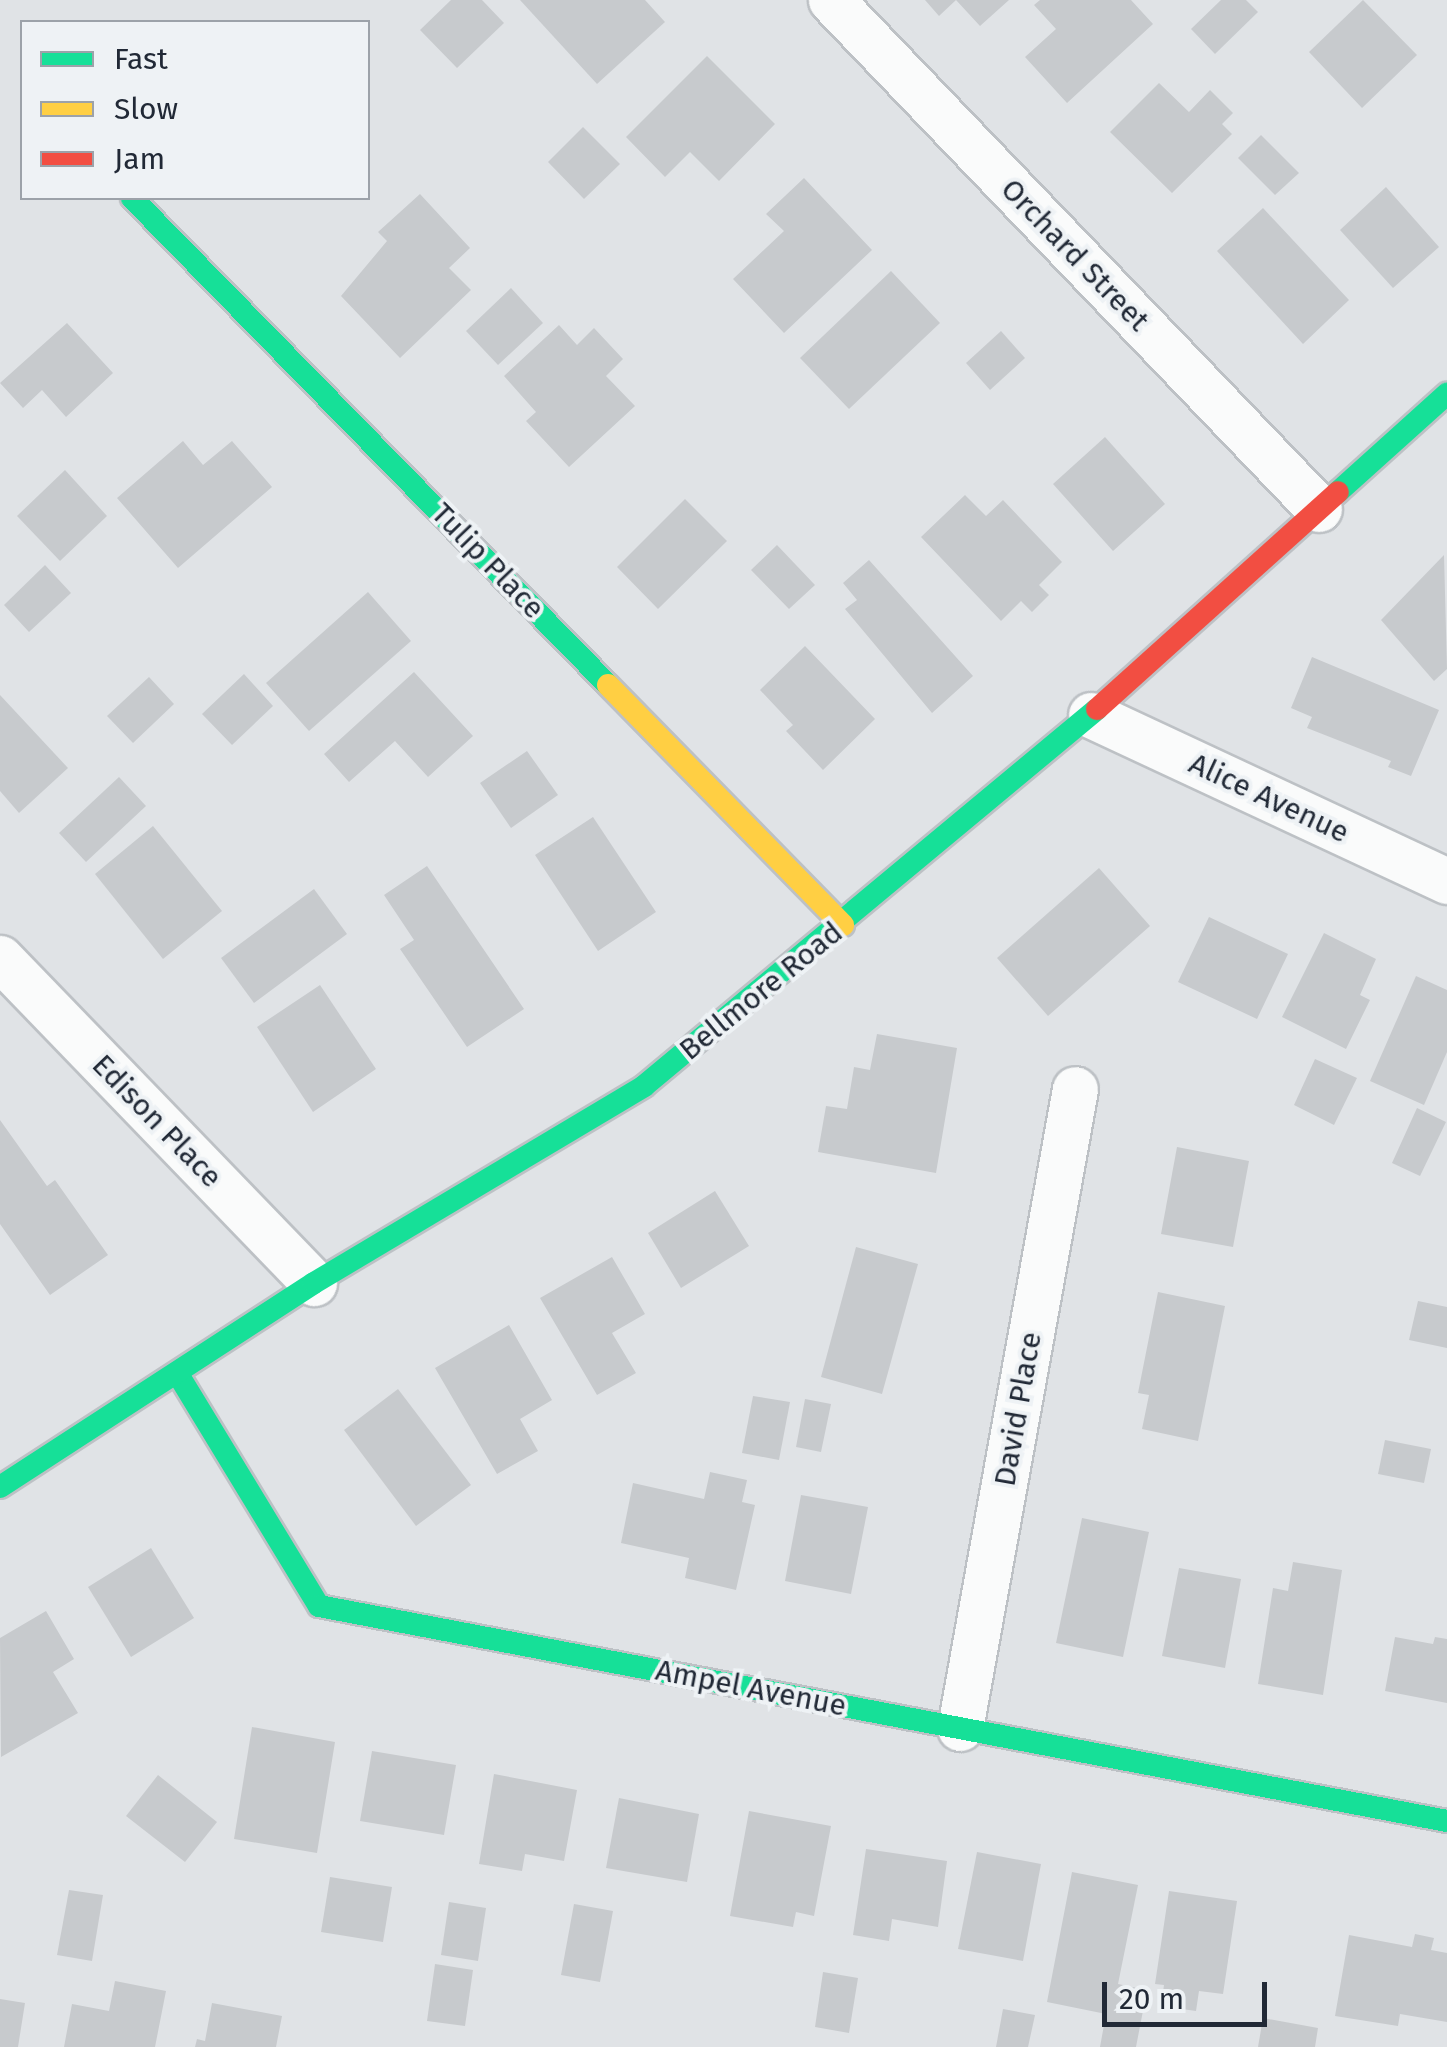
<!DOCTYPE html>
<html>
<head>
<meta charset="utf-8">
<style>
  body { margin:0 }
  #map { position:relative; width:1447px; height:2047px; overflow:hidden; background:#e0e3e6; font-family:"Fira Sans",sans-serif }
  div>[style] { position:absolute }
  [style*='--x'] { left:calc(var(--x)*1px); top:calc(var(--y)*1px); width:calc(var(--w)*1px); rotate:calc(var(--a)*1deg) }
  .building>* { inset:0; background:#c7cacd }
  .roads { filter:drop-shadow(2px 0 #bdc1c5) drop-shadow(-2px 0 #bdc1c5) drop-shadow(0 2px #bdc1c5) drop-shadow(0 -2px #bdc1c5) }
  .street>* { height:45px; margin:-22.5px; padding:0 22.5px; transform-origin:22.5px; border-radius:22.5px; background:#fafbfb }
  .fast>* { height:22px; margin:-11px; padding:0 11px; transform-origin:11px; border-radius:11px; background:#16e098 }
  .slow>* { height:22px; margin:-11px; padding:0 11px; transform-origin:11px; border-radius:11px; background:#ffcf43 }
  .jam>* { height:22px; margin:-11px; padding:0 11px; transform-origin:11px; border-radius:11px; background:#f24e42 }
  span { translate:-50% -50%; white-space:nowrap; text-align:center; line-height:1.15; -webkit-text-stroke:8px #eef2f5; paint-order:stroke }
  .street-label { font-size:30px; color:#212936 }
  .legend { position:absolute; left:20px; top:20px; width:350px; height:180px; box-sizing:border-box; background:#eef2f5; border:2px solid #9ca2a9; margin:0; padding:12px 18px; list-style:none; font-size:30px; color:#212936 }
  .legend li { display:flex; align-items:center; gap:20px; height:50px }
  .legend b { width:50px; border:2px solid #9ca2a9 }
  .scale { position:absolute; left:1102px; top:1982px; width:165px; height:45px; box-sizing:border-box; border:5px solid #212936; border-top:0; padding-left:12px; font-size:30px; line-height:35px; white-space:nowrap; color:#212936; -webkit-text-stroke:8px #eef2f5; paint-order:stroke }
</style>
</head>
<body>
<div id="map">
  <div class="building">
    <i style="clip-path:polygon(451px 0,482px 0,504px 23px,457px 68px,420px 30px)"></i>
    <i style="clip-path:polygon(520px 0,645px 0,665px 22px,597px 84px)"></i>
    <i style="clip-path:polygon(925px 0,1009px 0,980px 26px,956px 0,939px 16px)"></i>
    <i style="clip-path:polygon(1040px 0,1131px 0,1153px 24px,1067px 103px,1025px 57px,1056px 29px,1034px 5px)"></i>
    <i style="clip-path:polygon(1221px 0,1246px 0,1258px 12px,1215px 54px,1191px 29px)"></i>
    <i style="clip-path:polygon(1363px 0,1417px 55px,1362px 108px,1309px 52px)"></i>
    <i style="clip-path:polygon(707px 56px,775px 124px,719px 181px,690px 152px,665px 177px,626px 137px)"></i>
    <i style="clip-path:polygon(1159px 83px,1189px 112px,1210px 90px,1233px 113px,1222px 124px,1232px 134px,1172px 193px,1110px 132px)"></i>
    <i style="clip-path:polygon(583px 127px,620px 164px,584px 199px,548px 162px)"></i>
    <i style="clip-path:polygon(1261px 135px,1299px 173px,1275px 195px,1238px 158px)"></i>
    <i style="clip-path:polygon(804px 178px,872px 250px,784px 333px,733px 279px,784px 231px,766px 214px)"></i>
    <i style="clip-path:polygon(1386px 187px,1439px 247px,1393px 288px,1340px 230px)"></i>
    <i style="clip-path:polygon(420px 194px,470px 248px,449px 268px,471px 290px,400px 358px,341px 296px,387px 241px,378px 232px)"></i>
    <i style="clip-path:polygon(1263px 208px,1349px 300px,1303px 344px,1217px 251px)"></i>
    <i style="clip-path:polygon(891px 271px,940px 323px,849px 409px,800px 358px)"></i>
    <i style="clip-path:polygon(511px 288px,543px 323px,498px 365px,466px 331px)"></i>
    <i style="clip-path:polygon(67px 323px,113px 373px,66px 417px,42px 390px,23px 408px,0 383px)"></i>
    <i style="clip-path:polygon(559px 325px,577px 345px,594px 328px,623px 359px,606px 376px,635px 406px,569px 467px,526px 421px,536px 412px,504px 376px)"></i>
    <i style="clip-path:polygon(1001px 331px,1025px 358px,990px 390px,966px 363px)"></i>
    <i style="clip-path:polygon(1105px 437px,1165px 504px,1113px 551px,1053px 484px)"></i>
    <i style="clip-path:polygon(183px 441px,203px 465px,232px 441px,272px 487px,178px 568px,117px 498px)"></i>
    <i style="clip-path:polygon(65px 470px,107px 516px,60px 561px,17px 516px)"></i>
    <i style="clip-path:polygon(965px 495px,986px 516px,1003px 500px,1062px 562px,1039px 585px,1049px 595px,1032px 612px,1021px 601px,1001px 621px,921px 537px)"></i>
    <i style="clip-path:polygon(685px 499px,727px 541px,658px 609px,617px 567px)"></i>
    <i style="clip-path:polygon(777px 545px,815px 585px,789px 609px,751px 570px)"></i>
    <i style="clip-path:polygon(1444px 555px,1447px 669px,1434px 681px,1381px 620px)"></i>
    <i style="clip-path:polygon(869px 560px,973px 676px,932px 713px,845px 609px,857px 600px,843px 583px)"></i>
    <i style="clip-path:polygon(45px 565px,71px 593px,29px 632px,4px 605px)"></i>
    <i style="clip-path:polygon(368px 592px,411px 641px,309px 731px,266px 683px)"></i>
    <i style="clip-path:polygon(805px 646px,875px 719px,823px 770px,786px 731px,793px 725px,760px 690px)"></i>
    <i style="clip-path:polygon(1312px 657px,1439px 710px,1411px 776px,1388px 767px,1391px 761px,1307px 728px,1312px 717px,1291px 708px)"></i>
    <i style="clip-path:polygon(414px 672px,473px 736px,428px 777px,395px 741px,349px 782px,324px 754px)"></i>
    <i style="clip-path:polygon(244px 674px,273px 706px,232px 745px,202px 714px)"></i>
    <i style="clip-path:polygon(149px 677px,174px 704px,133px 743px,107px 716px)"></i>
    <i style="clip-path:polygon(0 695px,68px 768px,19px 813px,0 791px)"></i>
    <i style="clip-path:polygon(527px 751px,558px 795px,511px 828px,480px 783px)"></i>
    <i style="clip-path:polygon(119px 777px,146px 806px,86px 862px,59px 833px)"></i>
    <i style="clip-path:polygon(593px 817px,656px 912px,598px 951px,535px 855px)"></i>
    <i style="clip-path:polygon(153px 826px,222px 911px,163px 959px,95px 874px)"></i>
    <i style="clip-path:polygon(427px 866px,524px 1009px,467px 1047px,400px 949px,414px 940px,384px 895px)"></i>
    <i style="clip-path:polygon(1099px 868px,1150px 926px,1048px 1016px,997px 958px)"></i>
    <i style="clip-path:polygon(314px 889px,347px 934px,254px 1003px,221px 958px)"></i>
    <i style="clip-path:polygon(1209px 917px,1288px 954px,1257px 1019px,1178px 982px)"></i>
    <i style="clip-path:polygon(1324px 933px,1376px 959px,1360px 995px,1370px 1000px,1346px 1049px,1282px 1017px)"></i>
    <i style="clip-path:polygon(1416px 976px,1447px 990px,1447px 1052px,1424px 1105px,1370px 1081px)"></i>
    <i style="clip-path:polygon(320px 985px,376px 1069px,313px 1112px,257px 1027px)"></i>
    <i style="clip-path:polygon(877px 1034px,957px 1048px,936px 1173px,818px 1152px,826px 1106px,847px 1109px,854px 1067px,870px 1070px)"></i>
    <i style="clip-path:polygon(1315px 1059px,1357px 1078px,1334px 1125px,1294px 1105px)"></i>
    <i style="clip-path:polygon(1417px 1108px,1446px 1122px,1420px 1176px,1392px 1163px)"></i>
    <i style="clip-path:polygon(0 1120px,47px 1186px,55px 1180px,108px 1255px,50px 1295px,0 1224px)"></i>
    <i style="clip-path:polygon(1177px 1147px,1249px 1161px,1233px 1247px,1161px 1234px)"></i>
    <i style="clip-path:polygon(715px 1191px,749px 1246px,681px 1288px,648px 1233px)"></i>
    <i style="clip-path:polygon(856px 1247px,918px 1264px,882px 1394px,821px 1377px)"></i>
    <i style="clip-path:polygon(612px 1257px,645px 1314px,612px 1333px,636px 1373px,597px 1395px,540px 1298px)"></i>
    <i style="clip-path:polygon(1158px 1292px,1225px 1306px,1198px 1441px,1142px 1429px,1149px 1395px,1138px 1393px)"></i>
    <i style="clip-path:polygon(1418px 1301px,1447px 1307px,1447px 1348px,1409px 1340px)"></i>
    <i style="clip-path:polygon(509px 1325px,552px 1400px,520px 1419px,538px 1451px,497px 1474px,435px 1368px)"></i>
    <i style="clip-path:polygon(398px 1389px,471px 1485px,416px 1526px,344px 1430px)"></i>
    <i style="clip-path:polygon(753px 1396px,790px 1402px,779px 1460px,742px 1453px)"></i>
    <i style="clip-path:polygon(805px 1399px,831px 1404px,821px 1452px,796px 1447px)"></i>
    <i style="clip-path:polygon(1385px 1440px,1431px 1449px,1424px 1483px,1378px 1474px)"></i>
    <i style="clip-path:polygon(710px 1472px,747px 1480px,742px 1502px,755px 1505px,736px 1590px,685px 1578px,689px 1558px,621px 1543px,633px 1483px,704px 1499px)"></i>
    <i style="clip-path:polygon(801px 1495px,868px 1507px,851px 1594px,785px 1581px)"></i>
    <i style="clip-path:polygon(1082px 1518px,1149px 1532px,1123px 1657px,1056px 1643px)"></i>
    <i style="clip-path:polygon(151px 1548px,194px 1618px,131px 1657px,88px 1587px)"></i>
    <i style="clip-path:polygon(1293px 1562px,1342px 1570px,1323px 1695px,1258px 1684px,1273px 1588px,1288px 1591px)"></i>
    <i style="clip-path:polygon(1179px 1568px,1241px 1579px,1225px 1668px,1162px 1656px)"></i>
    <i style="clip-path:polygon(46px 1611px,74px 1659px,53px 1672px,78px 1713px,1px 1757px,0 1638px)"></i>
    <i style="clip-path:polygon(1395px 1637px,1433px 1644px,1435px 1637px,1447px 1639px,1447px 1703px,1385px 1691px)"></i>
    <i style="clip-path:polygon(252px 1727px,335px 1742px,317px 1853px,234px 1839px)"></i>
    <i style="clip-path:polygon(372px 1751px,456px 1765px,444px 1835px,360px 1821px)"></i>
    <i style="clip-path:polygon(494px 1774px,577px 1790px,564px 1861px,525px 1854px,522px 1871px,479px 1864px)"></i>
    <i style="clip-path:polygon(158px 1775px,217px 1822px,185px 1862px,126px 1816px)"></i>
    <i style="clip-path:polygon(619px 1798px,699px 1814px,687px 1882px,606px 1868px)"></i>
    <i style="clip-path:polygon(749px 1811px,831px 1826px,814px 1916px,796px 1912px,793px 1927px,730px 1916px)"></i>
    <i style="clip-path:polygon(866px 1849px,947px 1861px,938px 1927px,892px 1919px,889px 1941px,853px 1935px)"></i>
    <i style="clip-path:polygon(977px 1852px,1041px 1864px,1023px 1961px,958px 1949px)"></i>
    <i style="clip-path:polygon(1072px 1872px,1138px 1885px,1118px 1984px,1147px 1990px,1136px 2047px,1100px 2047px,1106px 2014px,1047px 2002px)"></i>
    <i style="clip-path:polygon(330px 1877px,392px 1887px,383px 1942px,321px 1932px)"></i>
    <i style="clip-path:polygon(69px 1890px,103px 1895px,92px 1961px,57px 1955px)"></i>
    <i style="clip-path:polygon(1169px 1891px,1237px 1901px,1223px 1994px,1199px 1991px,1196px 2011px,1161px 2006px,1164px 1985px,1155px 1984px)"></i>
    <i style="clip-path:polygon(449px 1902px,486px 1908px,478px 1961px,441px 1955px)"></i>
    <i style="clip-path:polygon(574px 1904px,613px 1911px,600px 1982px,561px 1975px)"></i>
    <i style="clip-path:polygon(1415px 1934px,1434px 1938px,1431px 1950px,1447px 1953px,1447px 2022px,1400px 2014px,1398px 2026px,1335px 2016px,1349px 1935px,1412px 1947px)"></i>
    <i style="clip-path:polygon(435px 1964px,473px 1970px,465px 2026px,427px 2021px)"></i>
    <i style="clip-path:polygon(823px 1972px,858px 1978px,849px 2033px,815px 2027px)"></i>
    <i style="clip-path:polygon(115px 1981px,166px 1991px,155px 2047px,64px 2047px,72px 2004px,109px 2011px)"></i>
    <i style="clip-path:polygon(0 1999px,25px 2003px,18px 2047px,0 2047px)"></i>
    <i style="clip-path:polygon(212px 2003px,282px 2016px,276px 2047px,195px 2047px,197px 2039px,205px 2041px)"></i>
    <i style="clip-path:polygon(1003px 2009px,1035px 2015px,1028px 2047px,996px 2047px)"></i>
    <i style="clip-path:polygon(1263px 2018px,1318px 2028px,1315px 2047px,1258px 2047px)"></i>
  </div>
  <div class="roads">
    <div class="street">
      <i style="--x:831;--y:0;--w:705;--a:46.21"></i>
      <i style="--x:1091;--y:715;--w:393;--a:25"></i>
      <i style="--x:0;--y:958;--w:452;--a:46"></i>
      <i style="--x:960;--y:1728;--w:649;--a:-79.8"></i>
    </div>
    <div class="fast">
      <i style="--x:132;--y:198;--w:681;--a:45.65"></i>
      <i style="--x:1338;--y:492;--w:147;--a:-42"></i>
      <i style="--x:179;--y:1376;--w:269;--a:58.7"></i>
      <i style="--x:319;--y:1606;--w:1148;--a:10.79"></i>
      <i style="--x:0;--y:1487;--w:374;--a:-33"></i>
      <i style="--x:314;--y:1283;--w:384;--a:-30.8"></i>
      <i style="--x:644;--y:1086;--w:589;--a:-39.77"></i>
    </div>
    <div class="slow">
      <i style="--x:608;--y:685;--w:336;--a:45.6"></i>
    </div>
    <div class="jam">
      <i style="--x:1097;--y:709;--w:324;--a:-42"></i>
    </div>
  </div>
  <div class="street-label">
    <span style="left:1075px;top:255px;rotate:46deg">Orchard Street</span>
    <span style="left:488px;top:561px;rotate:46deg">Tulip Place</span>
    <span style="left:1269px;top:798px;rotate:25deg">Alice Avenue</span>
    <span style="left:761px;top:991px;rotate:-39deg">Bellmore Road</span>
    <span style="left:157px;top:1121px;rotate:46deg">Edison Place</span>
    <span style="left:1018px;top:1409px;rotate:-80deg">David Place</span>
    <span style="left:751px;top:1688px;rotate:11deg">Ampel Avenue</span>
  </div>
  <ul class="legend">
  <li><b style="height:12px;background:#16e098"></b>Fast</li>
  <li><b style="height:12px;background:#ffcf43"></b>Slow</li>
  <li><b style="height:12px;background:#f24e42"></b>Jam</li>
  </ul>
  <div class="scale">20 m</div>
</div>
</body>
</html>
